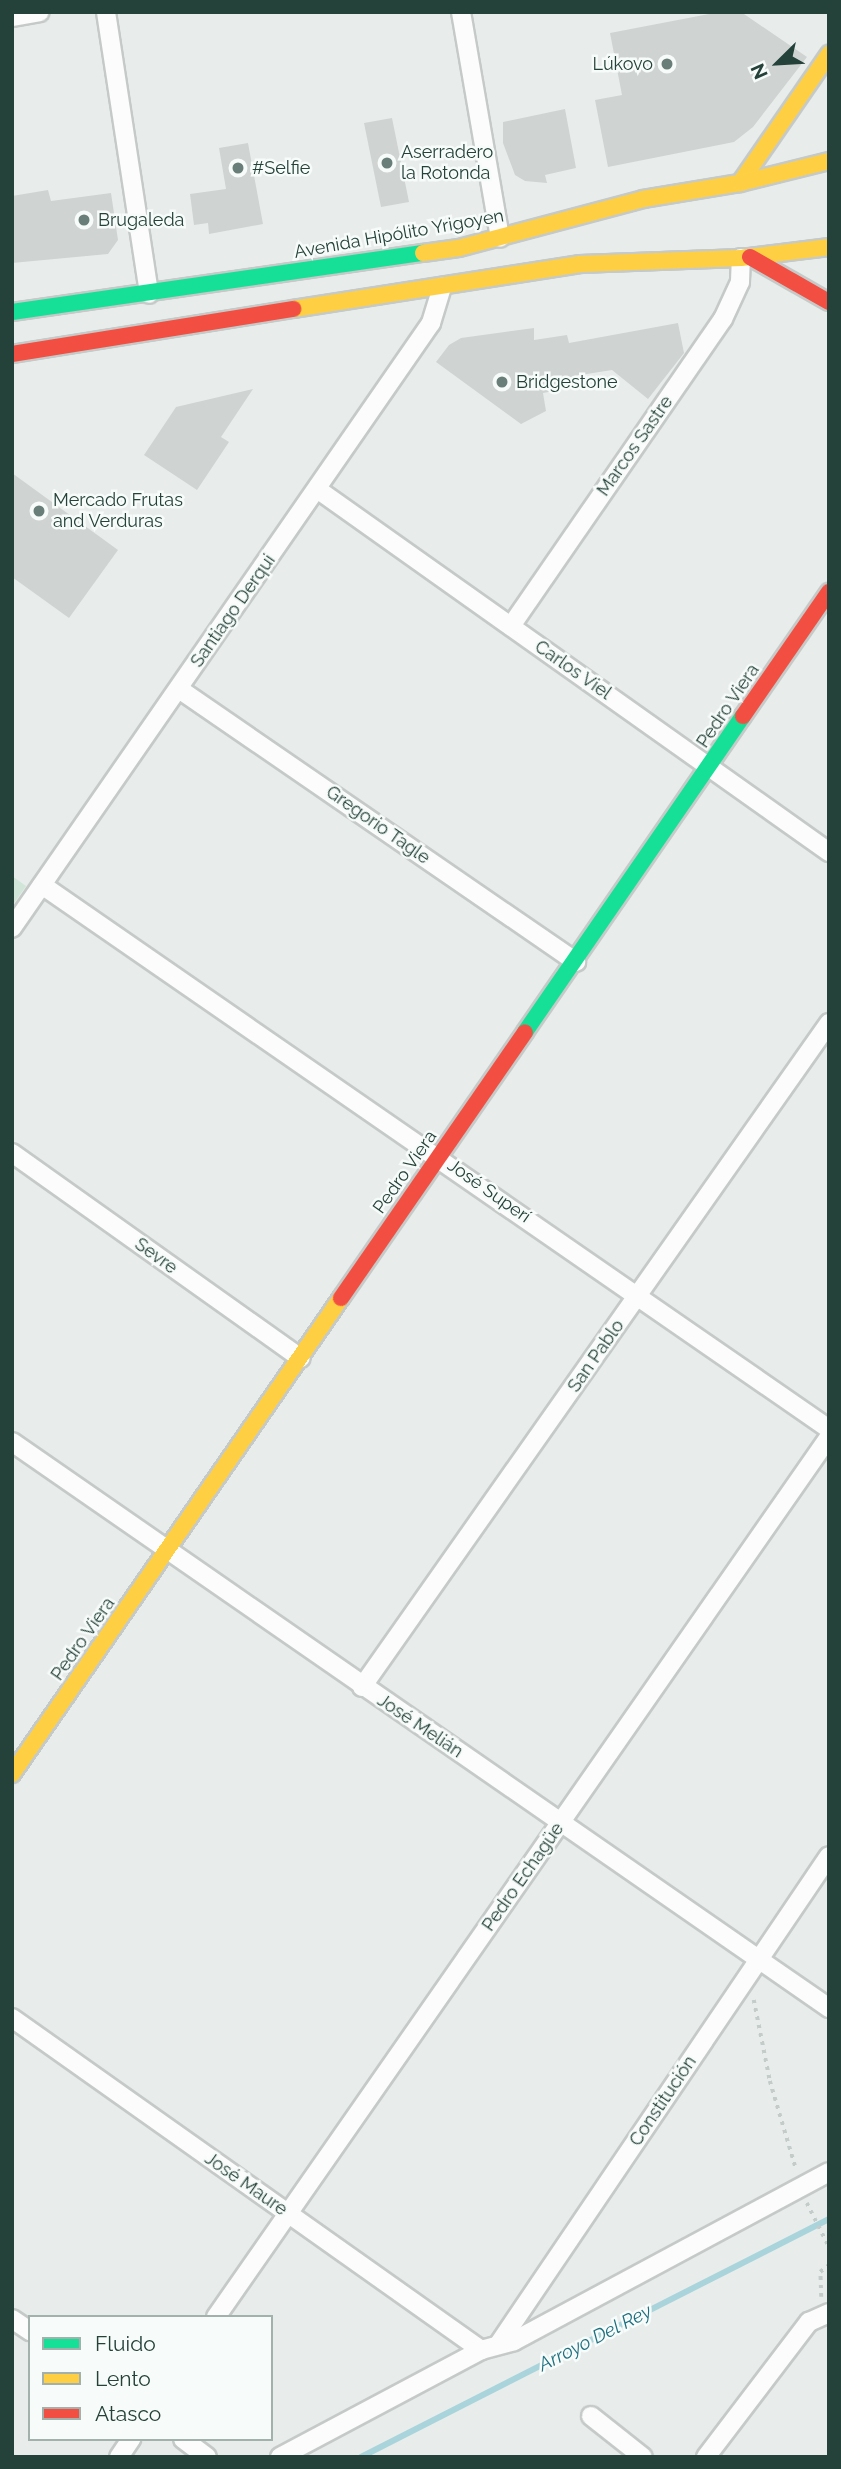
<!DOCTYPE html>
<html>
<head>
<meta charset="utf-8">
<style>
  body { margin:0 }
  #map { position:relative; width:841px; height:2469px; overflow:hidden; background:#e8edeb; font-family:Raleway,sans-serif }
  div>[style] { position:absolute }
  [style*='--x'] { left:calc(var(--x)*1px); top:calc(var(--y)*1px); width:calc(var(--w)*1px); rotate:calc(var(--a)*1deg) }
  .green>* { inset:0; background:#d1e6d8 }
  .stream>* { height:6px; margin:-3px; padding:0 3px; transform-origin:3px; border-radius:3px; background:#a9d4db }
  .building>* { inset:0; background:#cfd4d2 }
  .path>* { height:3.5px; margin-top:-1.75px; transform-origin:0; background:repeating-linear-gradient(90deg,#c3ccca 0 3.5px,transparent 0 8.5px) }
  .roads { filter:drop-shadow(2px 0 #c5cac8) drop-shadow(-2px 0 #c5cac8) drop-shadow(0 2px #c5cac8) drop-shadow(0 -2px #c5cac8) }
  .street>* { height:18px; margin:-9px; padding:0 9px; transform-origin:9px; border-radius:9px; background:#fcfcfc }
  .fast>* { height:16px; margin:-8px; padding:0 8px; transform-origin:8px; border-radius:8px; background:#16e098 }
  .slow>* { height:16px; margin:-8px; padding:0 8px; transform-origin:8px; border-radius:8px; background:#ffcf43 }
  .jam>* { height:16px; margin:-8px; padding:0 8px; transform-origin:8px; border-radius:8px; background:#f24e42 }
  .dots>* { width:19px; height:19px; translate:-50% -50%; box-sizing:border-box; border:4px solid #f7fbf9; border-radius:50% }
  span { translate:-50% -50%; white-space:nowrap; text-align:center; line-height:1.15; -webkit-text-stroke:5px #f7fbf9; paint-order:stroke }
  .poi-label { font-size:18px; color:#24423a }
  .right { translate:-100% -50%; text-align:right }
  .left { translate:0 -50%; text-align:left }
  .street-label { font-size:18px; color:#24423a }
  .water-label { font-size:19px; color:#1c6f80; font-style:italic }
  .frame { position:absolute; inset:0; border:14px solid #24423a; pointer-events:none }
  .legend { position:absolute; left:28px; top:2315px; width:245px; height:126px; box-sizing:border-box; background:#f7fbf9; border:2px solid #a3b1ad; margin:0; padding:9px 12px; list-style:none; font-size:21px; color:#24423a }
  .legend li { display:flex; align-items:center; gap:14px; height:35px }
  .legend b { width:35px; border:2px solid #a3b1ad }
  .north { position:absolute; left:743px; top:28px; width:70px; height:70px; -webkit-text-stroke:5px #f7fbf9; paint-order:stroke; rotate:246deg; font-size:19px; font-weight:700; line-height:28px; text-align:center; color:#24423a }
  .north::after { content:''; display:block; margin:auto; width:24px; height:32px; background:#24423a; clip-path:polygon(50% 0,100% 100%,50% 72%,0 100%) }
</style>
</head>
<body>
<div id="map">
  <div class="green">
    <i style="clip-path:polygon(12px 876px,26px 886px,12px 906px)"></i>
  </div>
  <div class="stream">
    <i style="--x:361;--y:2457;--w:525;--a:-26.96"></i>
  </div>
  <div class="building">
    <i style="clip-path:polygon(709px 14px,744px 14px,807px 57px,753px 127px,734px 142px,608px 167px,595px 100px,622px 95px,610px 33px)"></i>
    <i style="clip-path:polygon(565px 109px,576px 168px,545px 175px,547px 183px,525px 181px,515px 175px,503px 143px,503px 122px)"></i>
    <i style="clip-path:polygon(392px 118px,409px 202px,381px 207px,364px 123px)"></i>
    <i style="clip-path:polygon(248px 143px,263px 224px,209px 234px,208px 223px,194px 225px,190px 194px,226px 189px,219px 148px)"></i>
    <i style="clip-path:polygon(48px 190px,51px 201px,111px 193px,118px 240px,108px 254px,12px 263px,12px 196px)"></i>
    <i style="clip-path:polygon(678px 323px,684px 353px,648px 399px,612px 370px,574px 376px,576px 387px,543px 393px,546px 411px,521px 424px,436px 362px,449px 345px,461px 338px,534px 328px,534px 340px,567px 335px,569px 343px)"></i>
    <i style="clip-path:polygon(253px 389px,221px 437px,229px 442px,197px 490px,144px 455px,176px 407px)"></i>
    <i style="clip-path:polygon(12px 473px,118px 550px,69px 618px,12px 577px)"></i>
  </div>
  <div class="path">
    <i style="--x:754;--y:2000;--w:83;--a:78.8"></i>
    <i style="--x:770;--y:2081;--w:92;--a:73.5"></i>
    <i style="--x:807;--y:2203;--w:49;--a:63.4"></i>
    <i style="--x:821;--y:2297;--w:25;--a:-92"></i>
    <i style="--x:820;--y:2272;--w:11;--a:-38"></i>
  </div>
  <div class="roads">
    <div class="street">
      <i style="--x:106;--y:12;--w:285;--a:81.3"></i>
      <i style="--x:461;--y:12;--w:229;--a:80.2"></i>
      <i style="--x:12;--y:17;--w:28;--a:-10"></i>
      <i style="--x:317;--y:489;--w:628;--a:35.34"></i>
      <i style="--x:511;--y:626;--w:373;--a:-55.4"></i>
      <i style="--x:723;--y:319;--w:41;--a:-65.3"></i>
      <i style="--x:740;--y:282;--w:24;--a:-88"></i>
      <i style="--x:179;--y:689;--w:482;--a:34.5"></i>
      <i style="--x:42;--y:885;--w:957;--a:34.65"></i>
      <i style="--x:12;--y:928;--w:736;--a:-55.29"></i>
      <i style="--x:431;--y:323;--w:38;--a:-73"></i>
      <i style="--x:12;--y:1153;--w:354;--a:35.4"></i>
      <i style="--x:12;--y:1442;--w:994;--a:34.71"></i>
      <i style="--x:362;--y:1687;--w:812;--a:-54.88"></i>
      <i style="--x:12;--y:2018;--w:575;--a:35.29"></i>
      <i style="--x:216;--y:2317;--w:1072;--a:-55.14"></i>
      <i style="--x:12;--y:2319;--w:22;--a:34"></i>
      <i style="--x:498;--y:2345;--w:590;--a:-55.91"></i>
      <i style="--x:591;--y:2416;--w:66;--a:38.3"></i>
      <i style="--x:183;--y:2439;--w:30;--a:37"></i>
      <i style="--x:119;--y:2457;--w:22;--a:-56"></i>
      <i style="--x:280;--y:2457;--w:228;--a:-28"></i>
      <i style="--x:481;--y:2350;--w:34;--a:-15"></i>
      <i style="--x:514;--y:2341;--w:357;--a:-28.2"></i>
      <i style="--x:706;--y:2457;--w:170;--a:-52.7"></i>
      <i style="--x:809;--y:2322;--w:22;--a:-24"></i>
    </div>
    <div class="fast">
      <i style="--x:12;--y:312;--w:415;--a:-8.2"></i>
      <i style="--x:525;--y:1032;--w:384;--a:-55.4"></i>
    </div>
    <div class="slow">
      <i style="--x:740;--y:183;--w:157;--a:-55.4"></i>
      <i style="--x:423;--y:253;--w:36;--a:-8"></i>
      <i style="--x:459;--y:248;--w:190;--a:-14.9"></i>
      <i style="--x:643;--y:199;--w:98;--a:-9.4"></i>
      <i style="--x:740;--y:183;--w:92;--a:-13.9"></i>
      <i style="--x:293;--y:309;--w:291;--a:-8.9"></i>
      <i style="--x:580;--y:264;--w:161;--a:-2.1"></i>
      <i style="--x:741;--y:258;--w:89;--a:-7.1"></i>
      <i style="--x:12;--y:1774;--w:579;--a:-55.35"></i>
    </div>
    <div class="jam">
      <i style="--x:750;--y:257;--w:91;--a:29.7"></i>
      <i style="--x:12;--y:354;--w:285;--a:-9.1"></i>
      <i style="--x:743;--y:716;--w:151;--a:-55.3"></i>
      <i style="--x:341;--y:1298;--w:323;--a:-55.3"></i>
    </div>
  </div>
  <div class="dots">
    <i style="left:667px;top:64px;background:#697e78"></i>
    <i style="left:387px;top:163px;background:#697e78"></i>
    <i style="left:238px;top:168px;background:#697e78"></i>
    <i style="left:84px;top:220px;background:#697e78"></i>
    <i style="left:502px;top:382px;background:#697e78"></i>
    <i style="left:39px;top:511px;background:#697e78"></i>
  </div>
  <div class="poi-label">
    <span class="right" style="left:653px;top:64px">Lúkovo</span>
    <span class="left" style="left:401px;top:163px">Aserradero<br>la Rotonda</span>
    <span class="left" style="left:252px;top:168px">#Selfie</span>
    <span class="left" style="left:98px;top:220px">Brugaleda</span>
    <span class="left" style="left:516px;top:382px">Bridgestone</span>
    <span class="left" style="left:53px;top:511px">Mercado Frutas<br>and Verduras</span>
  </div>
  <div class="street-label">
    <span style="left:399px;top:234px;rotate:-10deg">Avenida Hipólito Yrigoyen</span>
    <span style="left:635px;top:446px;rotate:-55deg">Marcos Sastre</span>
    <span style="left:233px;top:611px;rotate:-55deg">Santiago Derqui</span>
    <span style="left:573px;top:670px;rotate:35deg">Carlos Viel</span>
    <span style="left:728px;top:706px;rotate:-56deg">Pedro Viera</span>
    <span style="left:378px;top:825px;rotate:35deg">Gregorio Tagle</span>
    <span style="left:405px;top:1172px;rotate:-55deg">Pedro Viera</span>
    <span style="left:489px;top:1191px;rotate:35deg">José Superí</span>
    <span style="left:156px;top:1256px;rotate:36deg">Sevre</span>
    <span style="left:596px;top:1356px;rotate:-55deg">San Pablo</span>
    <span style="left:83px;top:1639px;rotate:-55deg">Pedro Viera</span>
    <span style="left:420px;top:1726px;rotate:34deg">José Melián</span>
    <span style="left:523px;top:1877px;rotate:-55deg">Pedro Echagüe</span>
    <span style="left:663px;top:2101px;rotate:-56deg">Constitución</span>
    <span style="left:246px;top:2184px;rotate:35deg">José Maure</span>
  </div>
  <div class="water-label">
    <span style="left:595px;top:2338px;rotate:-27deg">Arroyo Del Rey</span>
  </div>
  <div class="frame"></div>
  <ul class="legend">
  <li><b style="height:9px;background:#16e098"></b>Fluido</li>
  <li><b style="height:9px;background:#ffcf43"></b>Lento</li>
  <li><b style="height:9px;background:#f24e42"></b>Atasco</li>
  </ul>
  <div class="north">N</div>
</div>
</body>
</html>
